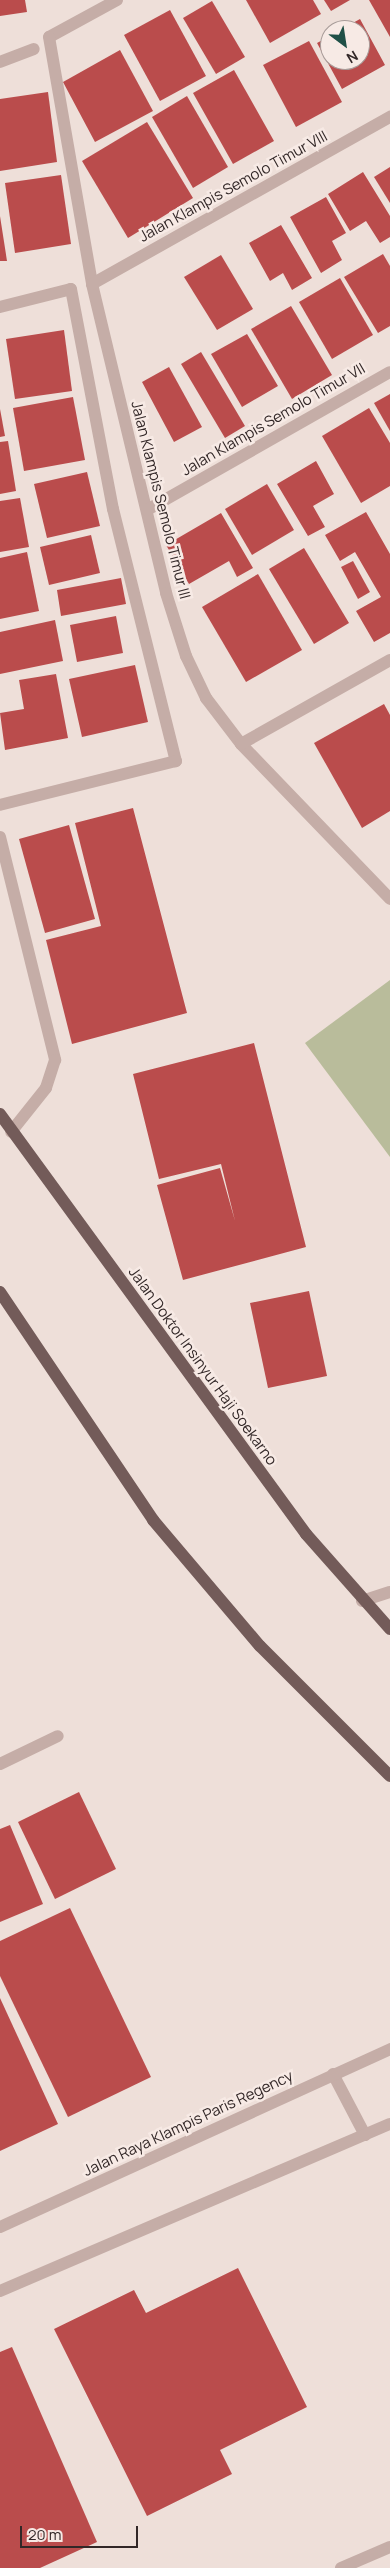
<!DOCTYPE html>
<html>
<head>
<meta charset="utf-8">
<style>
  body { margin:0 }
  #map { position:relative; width:390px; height:2568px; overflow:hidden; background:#eedfd9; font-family:Manrope,sans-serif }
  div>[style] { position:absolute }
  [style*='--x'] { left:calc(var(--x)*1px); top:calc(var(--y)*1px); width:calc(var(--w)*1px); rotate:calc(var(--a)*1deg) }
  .green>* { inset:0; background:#b9bc9b }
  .building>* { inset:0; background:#ba4c4c }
  .service>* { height:12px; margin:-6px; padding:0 6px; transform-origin:6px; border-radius:6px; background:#c5ada7 }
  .minor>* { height:12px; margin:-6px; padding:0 6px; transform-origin:6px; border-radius:6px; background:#c5ada7 }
  .primary>* { height:12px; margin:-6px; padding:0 6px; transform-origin:6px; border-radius:6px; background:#735b59 }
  span { translate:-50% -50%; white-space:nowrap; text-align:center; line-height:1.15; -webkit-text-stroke:5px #f7eae5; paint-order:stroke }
  .street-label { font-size:15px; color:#322727 }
  .north { position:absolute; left:320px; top:20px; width:50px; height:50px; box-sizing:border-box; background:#f7eae5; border:1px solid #a89c99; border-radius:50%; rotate:149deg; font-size:14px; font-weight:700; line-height:20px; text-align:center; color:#322727 }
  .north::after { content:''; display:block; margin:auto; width:18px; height:22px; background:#205047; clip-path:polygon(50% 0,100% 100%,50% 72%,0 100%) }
  .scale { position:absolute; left:20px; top:2526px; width:118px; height:22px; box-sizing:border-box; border:2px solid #322727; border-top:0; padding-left:6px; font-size:15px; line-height:18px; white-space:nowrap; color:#322727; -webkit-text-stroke:4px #f7eae5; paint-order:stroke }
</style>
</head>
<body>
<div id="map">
  <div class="green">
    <i style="clip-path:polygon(390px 980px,390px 1157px,305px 1043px)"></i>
  </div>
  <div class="building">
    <i style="clip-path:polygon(0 0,25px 0,27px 12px,0 16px)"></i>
    <i style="clip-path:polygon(246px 0,313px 0,321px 14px,270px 43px)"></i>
    <i style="clip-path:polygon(324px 0,350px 0,331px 11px)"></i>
    <i style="clip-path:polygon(369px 0,390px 0,390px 37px)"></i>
    <i style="clip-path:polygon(212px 1px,245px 57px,216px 74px,183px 18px)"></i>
    <i style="clip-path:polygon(170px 10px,206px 76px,160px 101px,124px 35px)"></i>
    <i style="clip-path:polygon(360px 19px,385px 65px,342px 89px,317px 43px,330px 36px,330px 60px,360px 60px,360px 30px,340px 30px)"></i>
    <i style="clip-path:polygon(309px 41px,342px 102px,296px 127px,263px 65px)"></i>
    <i style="clip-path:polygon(120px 50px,153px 111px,95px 142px,63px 82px)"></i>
    <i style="clip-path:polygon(234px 70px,274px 141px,233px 164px,193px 93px)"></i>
    <i style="clip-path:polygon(48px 92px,57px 162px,0 171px,0 99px)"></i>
    <i style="clip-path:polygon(187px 96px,228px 167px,193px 188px,152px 117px)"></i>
    <i style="clip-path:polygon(147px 122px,193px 198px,128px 238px,82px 161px)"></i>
    <i style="clip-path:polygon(390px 167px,390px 203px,374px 177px)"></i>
    <i style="clip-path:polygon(363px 172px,390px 216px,390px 237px,380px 243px,366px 221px,350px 231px,328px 194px)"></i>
    <i style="clip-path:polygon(61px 175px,71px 244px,15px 253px,5px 183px)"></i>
    <i style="clip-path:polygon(326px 197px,346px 233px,332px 241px,342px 260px,321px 273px,290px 217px)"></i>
    <i style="clip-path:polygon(0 216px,7px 261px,0 261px)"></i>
    <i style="clip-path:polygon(281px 225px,312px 278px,292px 290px,283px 273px,270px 281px,249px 243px)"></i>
    <i style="clip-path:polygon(383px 254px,390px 266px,390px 326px,378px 333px,344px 277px)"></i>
    <i style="clip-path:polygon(221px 255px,253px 309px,217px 330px,184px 277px)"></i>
    <i style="clip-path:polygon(340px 278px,373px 335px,332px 359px,299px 302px)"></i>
    <i style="clip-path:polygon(291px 306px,332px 375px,292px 399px,251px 329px)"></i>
    <i style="clip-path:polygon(64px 330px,72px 391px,15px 399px,6px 339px)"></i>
    <i style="clip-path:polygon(247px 334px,278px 386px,242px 407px,211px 354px)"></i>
    <i style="clip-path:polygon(201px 352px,245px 426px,225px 438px,181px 364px)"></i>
    <i style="clip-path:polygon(169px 367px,202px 427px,174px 442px,142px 382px)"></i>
    <i style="clip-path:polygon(390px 394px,390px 431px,374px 403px)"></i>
    <i style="clip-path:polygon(73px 397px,85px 460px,24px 471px,13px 408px)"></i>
    <i style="clip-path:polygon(369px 408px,390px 443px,390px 486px,361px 503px,322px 436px)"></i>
    <i style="clip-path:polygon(0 409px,5px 436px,0 437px)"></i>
    <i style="clip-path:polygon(8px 441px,16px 491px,0 494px,0 442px)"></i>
    <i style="clip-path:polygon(316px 461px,334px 494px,313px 506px,325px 527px,308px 536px,277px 484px)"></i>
    <i style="clip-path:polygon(87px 472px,100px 526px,47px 538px,34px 484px)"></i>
    <i style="clip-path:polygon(267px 484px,294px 530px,252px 555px,225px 509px)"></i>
    <i style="clip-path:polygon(20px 498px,29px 547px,0 552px,0 501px)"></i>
    <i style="clip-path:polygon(366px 512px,390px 554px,390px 633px,374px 642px,356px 611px,381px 597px,355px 552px,340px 561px,325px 535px)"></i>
    <i style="clip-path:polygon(221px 513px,253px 568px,237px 577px,229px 561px,189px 584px,166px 545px)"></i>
    <i style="clip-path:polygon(91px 535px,100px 573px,49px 585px,40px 547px)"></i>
    <i style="clip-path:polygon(304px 548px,349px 623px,314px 644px,269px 569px)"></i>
    <i style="clip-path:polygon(27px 552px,39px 611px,0 619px,0 558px)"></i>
    <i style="clip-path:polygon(353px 561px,370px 592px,358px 599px,341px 567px)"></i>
    <i style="clip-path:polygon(258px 574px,302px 650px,246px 682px,202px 607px)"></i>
    <i style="clip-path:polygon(121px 578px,126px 604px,61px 616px,57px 590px)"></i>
    <i style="clip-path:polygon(116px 616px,123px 653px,77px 662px,70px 625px)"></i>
    <i style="clip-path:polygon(55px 620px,63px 661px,0 674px,0 632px)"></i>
    <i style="clip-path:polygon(135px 665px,148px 722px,82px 737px,69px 679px)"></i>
    <i style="clip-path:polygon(56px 674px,68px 738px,5px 750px,0 713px,24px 709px,19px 680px)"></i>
    <i style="clip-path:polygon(384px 704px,390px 715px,390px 811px,362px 828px,314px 743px)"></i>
    <i style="clip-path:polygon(133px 808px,187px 1013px,72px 1044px,46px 940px,101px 926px,75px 823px)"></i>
    <i style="clip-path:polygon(69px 825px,95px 919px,45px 933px,19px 839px)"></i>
    <i style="clip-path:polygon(254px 1043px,306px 1247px,183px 1280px,157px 1185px,220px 1168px,235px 1221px,221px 1164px,159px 1179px,133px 1074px)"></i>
    <i style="clip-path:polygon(309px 1291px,327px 1376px,268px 1388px,250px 1303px)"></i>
    <i style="clip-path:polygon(79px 1792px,116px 1869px,55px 1899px,18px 1822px)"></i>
    <i style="clip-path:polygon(10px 1825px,43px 1904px,0 1922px,0 1829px)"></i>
    <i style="clip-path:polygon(70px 1908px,151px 2077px,68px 2117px,0 1976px,0 1941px)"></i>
    <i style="clip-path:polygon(0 1998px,58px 2124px,0 2151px)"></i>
    <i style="clip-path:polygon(238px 2268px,307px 2407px,220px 2450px,232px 2474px,147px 2516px,54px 2329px,134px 2290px,146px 2313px)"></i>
    <i style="clip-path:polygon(12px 2347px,97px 2542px,40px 2568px,0 2568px,0 2352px)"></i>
  </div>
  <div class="service">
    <i style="--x:362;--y:1601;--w:29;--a:-18"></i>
    <i style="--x:341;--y:2568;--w:53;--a:-23.2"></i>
  </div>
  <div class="minor">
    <i style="--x:117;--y:0;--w:77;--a:151.4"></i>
    <i style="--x:49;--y:37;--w:251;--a:80.1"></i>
    <i style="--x:92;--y:284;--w:318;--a:76.5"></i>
    <i style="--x:166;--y:593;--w:66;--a:72.4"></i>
    <i style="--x:186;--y:656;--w:47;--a:64.5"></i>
    <i style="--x:206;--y:698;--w:58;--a:52.7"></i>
    <i style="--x:241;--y:744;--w:215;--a:46.1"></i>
    <i style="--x:0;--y:62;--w:36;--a:-21"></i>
    <i style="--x:92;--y:284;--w:342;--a:-29.3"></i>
    <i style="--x:0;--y:307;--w:73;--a:-14.2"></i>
    <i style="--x:71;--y:289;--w:224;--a:79.2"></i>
    <i style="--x:113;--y:509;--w:260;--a:76"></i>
    <i style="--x:176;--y:761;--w:181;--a:166"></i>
    <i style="--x:147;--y:510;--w:279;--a:-29.6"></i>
    <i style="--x:241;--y:744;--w:171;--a:-29.4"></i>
    <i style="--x:0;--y:837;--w:230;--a:76.1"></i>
    <i style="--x:55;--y:1060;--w:29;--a:108"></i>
    <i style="--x:46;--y:1088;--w:56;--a:128.5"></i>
    <i style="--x:0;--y:1764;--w:64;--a:-25.8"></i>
    <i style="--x:333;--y:2074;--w:69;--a:62.3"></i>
    <i style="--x:0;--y:2227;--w:429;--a:-24.5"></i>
    <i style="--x:0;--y:2291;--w:424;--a:-23.2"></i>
  </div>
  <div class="primary">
    <i style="--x:0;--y:1114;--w:520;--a:53.92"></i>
    <i style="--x:306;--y:1534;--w:127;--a:48.5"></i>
    <i style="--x:0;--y:1292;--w:275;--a:56.1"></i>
    <i style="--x:153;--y:1520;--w:165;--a:49.7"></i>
    <i style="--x:260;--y:1646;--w:184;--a:45"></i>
  </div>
  <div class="street-label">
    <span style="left:233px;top:186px;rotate:-29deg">Jalan Klampis Semolo Timur VIII</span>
    <span style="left:273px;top:419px;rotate:-30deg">Jalan Klampis Semolo Timur VII</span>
    <span style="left:161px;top:500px;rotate:76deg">Jalan Klampis Semolo Timur III</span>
    <span style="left:203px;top:1366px;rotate:54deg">Jalan Doktor Insinyur Haji Soekarno</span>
    <span style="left:188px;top:2123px;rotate:-25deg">Jalan Raya Klampis Paris Regency</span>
  </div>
  <div class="north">N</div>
  <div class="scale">20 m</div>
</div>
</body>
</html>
